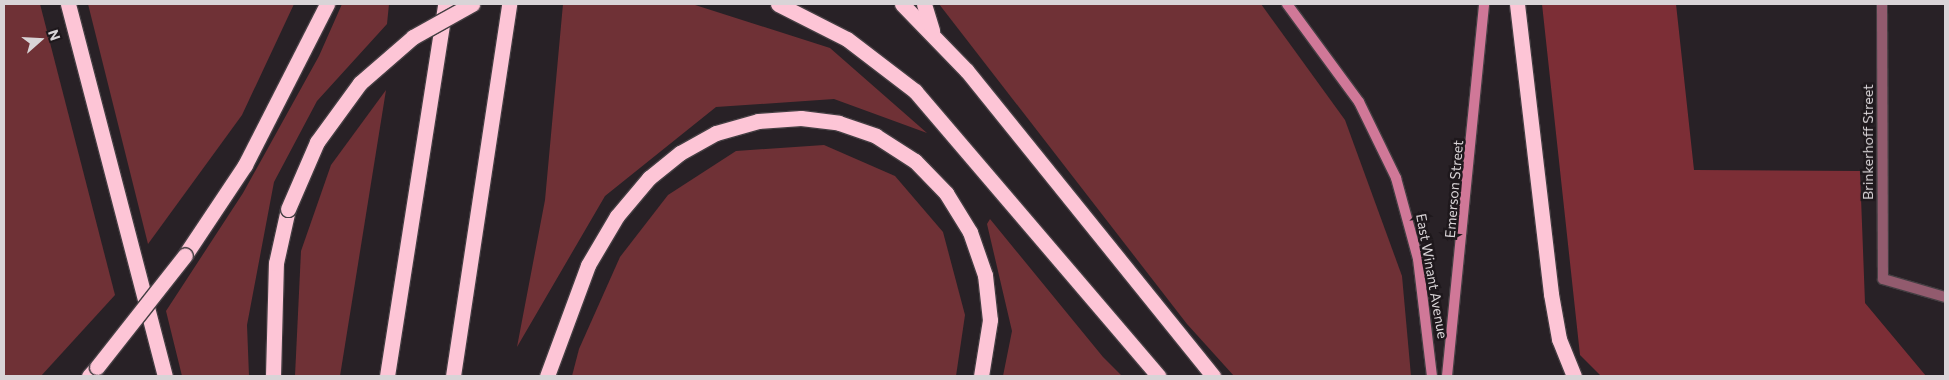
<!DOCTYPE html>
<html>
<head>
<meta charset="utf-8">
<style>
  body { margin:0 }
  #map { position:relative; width:1949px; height:380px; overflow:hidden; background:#282126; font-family:Commissioner,sans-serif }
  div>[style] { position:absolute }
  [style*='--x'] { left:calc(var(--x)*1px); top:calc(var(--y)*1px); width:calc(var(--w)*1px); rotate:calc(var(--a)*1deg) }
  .green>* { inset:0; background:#6f3136 }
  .forest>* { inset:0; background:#7c2e36 }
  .roads { filter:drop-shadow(1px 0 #443e42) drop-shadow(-1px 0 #443e42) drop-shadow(0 1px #443e42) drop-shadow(0 -1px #443e42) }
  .service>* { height:10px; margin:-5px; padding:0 5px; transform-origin:5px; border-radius:5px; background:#925b6e }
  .minor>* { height:10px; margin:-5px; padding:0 5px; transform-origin:5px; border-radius:5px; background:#925b6e }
  .secondary>* { height:10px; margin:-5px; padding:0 5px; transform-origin:5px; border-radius:5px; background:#d07898 }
  .motorway>* { height:15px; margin:-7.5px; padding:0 7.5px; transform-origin:7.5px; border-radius:7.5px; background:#fdc5d6 }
  .bridges { filter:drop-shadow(1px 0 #443e42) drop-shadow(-1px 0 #443e42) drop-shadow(0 1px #443e42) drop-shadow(0 -1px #443e42) }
  .motorway-bridge>* { height:15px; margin:-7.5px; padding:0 7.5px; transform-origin:7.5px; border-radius:7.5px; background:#fdc5d6 }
  span { translate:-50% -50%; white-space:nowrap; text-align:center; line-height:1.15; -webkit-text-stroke:5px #1e181c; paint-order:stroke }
  .street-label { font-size:14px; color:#d9d4d7 }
  .frame { position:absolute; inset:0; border:5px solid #d9d4d7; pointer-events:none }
  .north { position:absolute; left:15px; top:15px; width:50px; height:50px; -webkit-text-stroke:4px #1e181c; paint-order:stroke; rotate:71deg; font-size:14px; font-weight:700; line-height:20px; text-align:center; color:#d9d4d7 }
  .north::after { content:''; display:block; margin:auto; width:18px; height:22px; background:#d9d4d7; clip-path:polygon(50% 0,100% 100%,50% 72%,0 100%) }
</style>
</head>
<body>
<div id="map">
  <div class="green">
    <i style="clip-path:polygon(4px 4px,40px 4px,115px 295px,41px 376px,4px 376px)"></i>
    <i style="clip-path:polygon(88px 4px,294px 4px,242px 115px,148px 244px)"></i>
    <i style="clip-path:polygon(342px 4px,389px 4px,387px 24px,317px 101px,274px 182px,247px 325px,249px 376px,182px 376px,166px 311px,243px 193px,319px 56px)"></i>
    <i style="clip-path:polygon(563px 4px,692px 4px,830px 48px,927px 133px,834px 99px,716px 107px,605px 196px,517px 347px,545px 200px)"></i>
    <i style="clip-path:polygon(939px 4px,1261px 4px,1345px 120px,1402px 276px,1411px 376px,1234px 376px,1187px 324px)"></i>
    <i style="clip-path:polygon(386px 90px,340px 376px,295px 376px,301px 251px,331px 165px)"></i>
    <i style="clip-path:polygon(824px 145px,895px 176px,943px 232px,965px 315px,956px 376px,572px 376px,579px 349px,620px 257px,668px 195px,736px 151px)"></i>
    <i style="clip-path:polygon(990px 219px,1103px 357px,1122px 376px,1003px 376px,1012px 331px,987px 224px)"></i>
  </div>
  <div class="forest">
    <i style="clip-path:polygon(1542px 4px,1676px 4px,1694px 170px,1860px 171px,1865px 303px,1926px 376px,1601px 376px,1580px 355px)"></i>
  </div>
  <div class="roads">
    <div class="service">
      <i style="--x:1883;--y:279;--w:65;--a:16.2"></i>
    </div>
    <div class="minor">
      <i style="--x:1882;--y:4;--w:275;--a:89.8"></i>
    </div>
    <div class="secondary">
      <i style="--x:1287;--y:4;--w:122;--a:53.7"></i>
      <i style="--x:1359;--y:102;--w:85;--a:64"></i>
      <i style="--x:1396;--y:178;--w:84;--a:74.8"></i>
      <i style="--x:1418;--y:259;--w:118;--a:83.2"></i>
      <i style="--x:1447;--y:376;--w:374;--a:-84.3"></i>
    </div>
    <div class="motorway">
      <i style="--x:68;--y:4;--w:384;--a:75.4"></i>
      <i style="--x:778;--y:4;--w:77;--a:26.9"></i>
      <i style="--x:847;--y:39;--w:86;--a:37.4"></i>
      <i style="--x:915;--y:91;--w:375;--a:49.5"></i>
      <i style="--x:902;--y:4;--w:93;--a:45.9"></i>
      <i style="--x:967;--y:71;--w:392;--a:51.1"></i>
      <i style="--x:924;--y:4;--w:28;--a:73"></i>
      <i style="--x:1517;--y:4;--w:292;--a:83.3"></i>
      <i style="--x:1551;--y:294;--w:46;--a:79.9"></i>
      <i style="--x:1559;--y:339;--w:40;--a:68"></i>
      <i style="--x:185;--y:255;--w:108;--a:-56.3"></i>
      <i style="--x:245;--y:165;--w:181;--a:-63"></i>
      <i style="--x:89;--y:376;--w:12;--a:-48"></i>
      <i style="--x:273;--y:376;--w:113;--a:-88.5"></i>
      <i style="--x:276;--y:263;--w:55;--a:-77.5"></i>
      <i style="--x:387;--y:376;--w:376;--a:-81.1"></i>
      <i style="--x:453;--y:376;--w:376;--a:-81.4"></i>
      <i style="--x:547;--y:376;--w:118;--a:-69.7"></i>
      <i style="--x:588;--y:265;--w:57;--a:-59.4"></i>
      <i style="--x:617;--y:216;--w:50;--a:-49.9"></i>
      <i style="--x:649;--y:178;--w:40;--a:-39"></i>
      <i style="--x:680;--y:153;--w:41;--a:-29.1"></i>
      <i style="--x:716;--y:133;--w:44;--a:-15.9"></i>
      <i style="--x:758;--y:121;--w:43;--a:-4"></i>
      <i style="--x:801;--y:118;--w:38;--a:7"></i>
      <i style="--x:839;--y:123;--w:39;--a:19"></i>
      <i style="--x:876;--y:136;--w:46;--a:32.7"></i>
      <i style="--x:915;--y:161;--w:45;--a:45.9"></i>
      <i style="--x:946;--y:193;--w:46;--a:58.4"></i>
      <i style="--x:970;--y:232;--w:46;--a:70.8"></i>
      <i style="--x:985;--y:275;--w:45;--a:83.7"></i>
      <i style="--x:990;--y:320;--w:57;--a:99.1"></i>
    </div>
  </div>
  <div class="bridges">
    <div class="motorway-bridge">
      <i style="--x:288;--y:209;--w:73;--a:-66.6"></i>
      <i style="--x:317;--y:142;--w:73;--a:-53.9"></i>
      <i style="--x:360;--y:83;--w:70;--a:-41"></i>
      <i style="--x:413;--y:37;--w:68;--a:-29.2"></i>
      <i style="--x:97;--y:367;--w:142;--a:-51.8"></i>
    </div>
  </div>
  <div class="street-label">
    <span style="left:1868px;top:142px;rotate:-90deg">Brinkerhoff Street</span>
    <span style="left:1454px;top:189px;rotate:-85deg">Emerson Street</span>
    <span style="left:1432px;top:276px;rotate:80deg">East Winant Avenue</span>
  </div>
  <div class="frame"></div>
  <div class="north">N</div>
</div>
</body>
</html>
